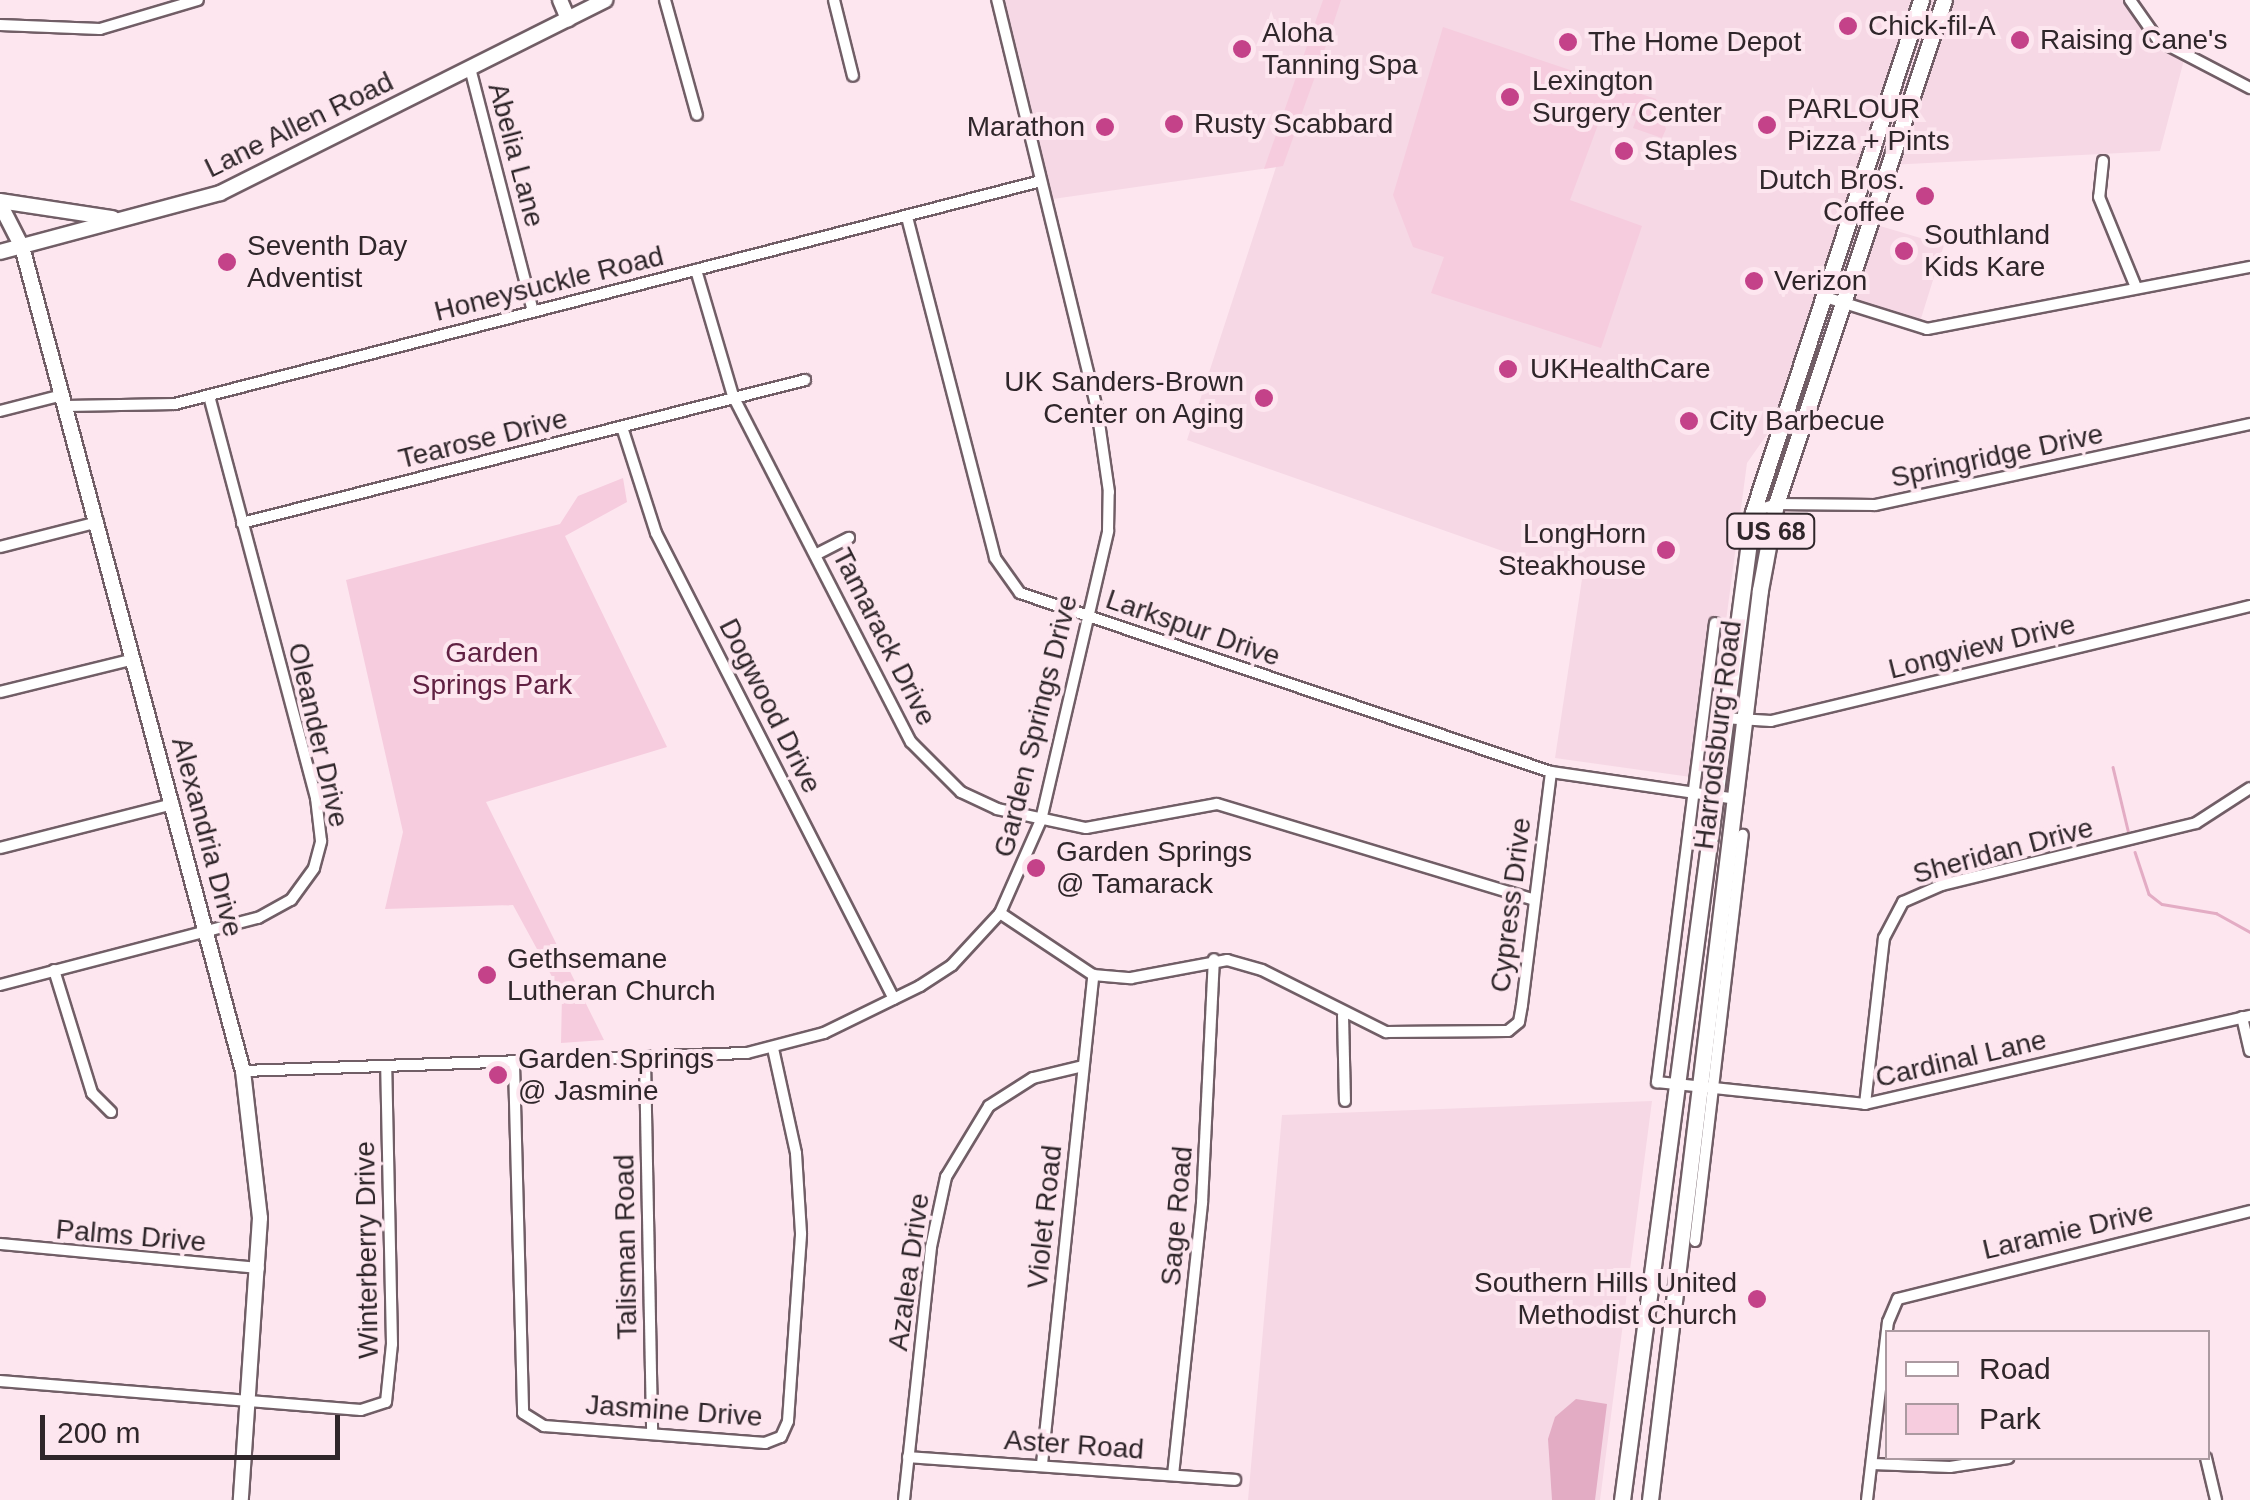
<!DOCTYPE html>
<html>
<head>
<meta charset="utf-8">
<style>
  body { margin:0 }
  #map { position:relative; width:2250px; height:1500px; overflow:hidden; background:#fde6ef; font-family:Arial,sans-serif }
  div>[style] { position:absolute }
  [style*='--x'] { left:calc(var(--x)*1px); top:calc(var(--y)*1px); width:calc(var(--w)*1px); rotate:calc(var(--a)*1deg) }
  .built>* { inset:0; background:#f6d8e5 }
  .green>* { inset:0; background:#f6ccde }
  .water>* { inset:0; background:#e3acc4 }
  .stream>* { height:2.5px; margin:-1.25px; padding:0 1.25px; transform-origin:1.25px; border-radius:1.25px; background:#e3acc4 }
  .roads { filter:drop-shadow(2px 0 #715e66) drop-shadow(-2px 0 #715e66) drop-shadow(0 2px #715e66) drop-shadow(0 -2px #715e66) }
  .street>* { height:10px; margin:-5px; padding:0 5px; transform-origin:5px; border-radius:5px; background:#fff }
  .secondary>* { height:14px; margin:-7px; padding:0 7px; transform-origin:7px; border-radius:7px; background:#fff }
  .primary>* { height:15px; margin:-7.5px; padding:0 7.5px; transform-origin:7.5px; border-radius:7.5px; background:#fff }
  .dots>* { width:28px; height:28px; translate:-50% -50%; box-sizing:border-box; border:5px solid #fde6ef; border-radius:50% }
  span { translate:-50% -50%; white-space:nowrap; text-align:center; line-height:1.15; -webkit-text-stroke:8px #fde6ef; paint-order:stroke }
  .shield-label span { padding:2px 8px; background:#fde6ef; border:2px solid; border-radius:8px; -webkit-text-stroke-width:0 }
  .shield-label { font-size:25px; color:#2f262a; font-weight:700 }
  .poi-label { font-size:28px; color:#2f262a }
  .left { translate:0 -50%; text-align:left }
  .right { translate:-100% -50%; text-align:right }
  .street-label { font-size:28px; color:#2f262a }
  .park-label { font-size:28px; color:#602042 }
  .legend { position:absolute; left:1885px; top:1330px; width:325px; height:130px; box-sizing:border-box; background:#fde6ef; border:2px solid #ab99a0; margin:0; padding:12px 18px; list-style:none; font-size:30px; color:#2f262a }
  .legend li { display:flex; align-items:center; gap:20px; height:50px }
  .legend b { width:50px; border:2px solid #ab99a0 }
  .scale { position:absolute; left:40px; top:1415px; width:300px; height:45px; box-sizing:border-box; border:5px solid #2f262a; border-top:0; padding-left:12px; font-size:30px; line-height:35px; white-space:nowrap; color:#2f262a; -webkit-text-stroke:8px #fde6ef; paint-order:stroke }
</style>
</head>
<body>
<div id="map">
  <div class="built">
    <i style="clip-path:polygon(997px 0,2132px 0,2158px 40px,2185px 56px,2160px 151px,1889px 165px,1870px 223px,1944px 245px,1918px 328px,1843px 304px,1829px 346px,1747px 463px,1705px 779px,1555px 758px,1582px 579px,1187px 440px,1276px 167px,1046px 200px)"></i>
    <i style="clip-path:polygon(1652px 1101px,1600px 1500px,1248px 1500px,1282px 1115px)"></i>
  </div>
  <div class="green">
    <i style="clip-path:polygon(1323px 0,1341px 0,1327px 43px,1283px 166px,1264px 169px)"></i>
    <i style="clip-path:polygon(1443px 27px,1656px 99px,1666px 129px,1662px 138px,1633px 128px,1637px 117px,1605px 106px,1570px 200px,1642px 226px,1601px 348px,1431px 293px,1444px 257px,1413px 247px,1393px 195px)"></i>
    <i style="clip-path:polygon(623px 478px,627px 502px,565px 536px,667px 747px,486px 802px,604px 1040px,561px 1043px,562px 995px,513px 905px,385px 909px,403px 832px,346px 580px,560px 524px,578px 496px)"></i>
  </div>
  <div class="water">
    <i style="clip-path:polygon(1576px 1399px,1607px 1404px,1595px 1500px,1552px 1500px,1548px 1439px,1555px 1417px)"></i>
  </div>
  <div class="stream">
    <i style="--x:2113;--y:767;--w:65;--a:76.6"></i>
    <i style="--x:2135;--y:852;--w:44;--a:71.6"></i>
    <i style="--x:2149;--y:894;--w:16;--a:38"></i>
    <i style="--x:2162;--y:904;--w:55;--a:9.5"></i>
    <i style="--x:2216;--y:913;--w:39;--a:29"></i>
  </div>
  <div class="roads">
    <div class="street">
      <i style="--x:665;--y:0;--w:119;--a:74.5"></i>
      <i style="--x:834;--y:0;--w:78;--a:76"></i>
      <i style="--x:2130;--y:0;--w:49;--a:55"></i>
      <i style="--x:2158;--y:40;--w:104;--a:27.6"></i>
      <i style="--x:0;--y:25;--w:100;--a:2.3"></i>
      <i style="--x:100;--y:29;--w:102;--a:-16.5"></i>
      <i style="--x:470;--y:68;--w:251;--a:75.5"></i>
      <i style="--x:2103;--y:161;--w:36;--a:96"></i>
      <i style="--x:2099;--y:197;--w:97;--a:67.7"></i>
      <i style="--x:907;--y:217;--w:352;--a:75.5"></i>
      <i style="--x:995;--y:558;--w:43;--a:54.5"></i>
      <i style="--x:1020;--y:593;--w:560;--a:18.63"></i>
      <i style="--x:1551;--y:772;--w:186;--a:8.3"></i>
      <i style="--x:696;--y:270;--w:131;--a:73.6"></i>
      <i style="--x:733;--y:396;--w:389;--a:62.8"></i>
      <i style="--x:911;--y:742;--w:71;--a:45"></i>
      <i style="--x:961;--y:792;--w:40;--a:25"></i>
      <i style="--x:997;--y:809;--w:91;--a:12.1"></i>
      <i style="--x:1086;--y:828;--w:133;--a:-10.4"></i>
      <i style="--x:1217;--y:804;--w:331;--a:16.8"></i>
      <i style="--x:1822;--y:296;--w:110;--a:17.4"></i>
      <i style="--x:1927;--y:329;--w:329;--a:-10.9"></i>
      <i style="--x:66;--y:406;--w:109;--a:-1.1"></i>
      <i style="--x:175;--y:404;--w:894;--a:-14.44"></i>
      <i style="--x:0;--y:411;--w:65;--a:-14.3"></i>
      <i style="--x:622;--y:427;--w:111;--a:72.2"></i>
      <i style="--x:656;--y:533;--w:523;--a:62.95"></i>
      <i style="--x:1753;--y:512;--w:24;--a:-19"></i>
      <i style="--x:1776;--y:504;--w:99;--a:0.6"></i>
      <i style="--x:1875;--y:505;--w:384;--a:-12.2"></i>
      <i style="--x:242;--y:523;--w:581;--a:-14.25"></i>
      <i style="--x:0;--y:547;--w:101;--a:-14.3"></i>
      <i style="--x:817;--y:554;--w:36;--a:-27"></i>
      <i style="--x:1715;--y:623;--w:463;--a:97.2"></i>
      <i style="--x:1657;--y:1082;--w:209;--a:6"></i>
      <i style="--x:1865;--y:1104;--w:395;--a:-12.9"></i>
      <i style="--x:0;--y:692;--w:138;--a:-13.8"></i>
      <i style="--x:1723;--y:718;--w:48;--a:3.6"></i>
      <i style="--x:1771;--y:721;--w:493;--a:-13.5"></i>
      <i style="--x:0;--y:848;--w:179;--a:-14.3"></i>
      <i style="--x:1000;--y:913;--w:112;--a:33.7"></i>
      <i style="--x:1093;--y:975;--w:38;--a:5"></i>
      <i style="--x:1131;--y:978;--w:98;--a:-10.6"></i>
      <i style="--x:1227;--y:960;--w:36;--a:16"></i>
      <i style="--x:1262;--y:970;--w:139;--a:26.6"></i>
      <i style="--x:1386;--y:1032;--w:122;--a:-0.5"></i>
      <i style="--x:1508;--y:1031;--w:14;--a:-39"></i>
      <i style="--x:1519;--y:1022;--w:17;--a:-80"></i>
      <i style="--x:1522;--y:1005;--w:235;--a:-82.9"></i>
      <i style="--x:54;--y:970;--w:129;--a:72.8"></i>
      <i style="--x:92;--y:1093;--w:27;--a:45"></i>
      <i style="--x:0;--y:985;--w:267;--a:-14.6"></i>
      <i style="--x:258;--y:918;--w:38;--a:-29"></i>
      <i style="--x:291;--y:900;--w:39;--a:-54"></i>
      <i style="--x:314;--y:868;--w:28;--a:-75"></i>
      <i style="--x:321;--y:841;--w:43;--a:-96.6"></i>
      <i style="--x:316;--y:798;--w:416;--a:-104.9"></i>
      <i style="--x:1343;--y:1015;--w:86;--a:88.7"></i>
      <i style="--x:2242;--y:1017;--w:35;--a:77"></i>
      <i style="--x:645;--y:1060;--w:373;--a:88.9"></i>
      <i style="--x:514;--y:1064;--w:349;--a:88.5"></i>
      <i style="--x:523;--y:1413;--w:25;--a:32"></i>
      <i style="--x:544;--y:1426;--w:222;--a:4.4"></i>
      <i style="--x:765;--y:1443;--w:17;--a:-21"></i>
      <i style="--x:781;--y:1437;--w:17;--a:-66"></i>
      <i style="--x:788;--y:1421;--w:188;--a:-86"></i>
      <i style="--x:801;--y:1233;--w:80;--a:-93.6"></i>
      <i style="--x:796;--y:1153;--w:107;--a:-102.4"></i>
      <i style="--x:243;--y:1071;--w:504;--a:-2.05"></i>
      <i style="--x:747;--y:1053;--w:80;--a:-14.6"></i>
      <i style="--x:824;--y:1033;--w:107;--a:-26.1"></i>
      <i style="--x:920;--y:986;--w:38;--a:-33"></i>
      <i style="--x:952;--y:965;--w:71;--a:-47.3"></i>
      <i style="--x:1000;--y:913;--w:102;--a:-66.2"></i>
      <i style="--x:1041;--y:820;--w:297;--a:-76.9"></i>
      <i style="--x:1108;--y:531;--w:39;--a:-89"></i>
      <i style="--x:1109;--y:492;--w:84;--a:-98.2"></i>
      <i style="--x:1097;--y:409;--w:421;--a:-103.7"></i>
      <i style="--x:1865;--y:1104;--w:167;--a:-83.5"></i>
      <i style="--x:1884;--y:938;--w:41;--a:-62.2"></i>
      <i style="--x:1903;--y:902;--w:43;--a:-23.6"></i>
      <i style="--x:1942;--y:885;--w:261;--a:-13.7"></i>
      <i style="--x:2196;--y:823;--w:64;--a:-32.9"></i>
      <i style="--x:1695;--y:1241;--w:409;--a:-83.3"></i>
      <i style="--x:0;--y:1244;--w:260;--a:5.3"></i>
      <i style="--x:0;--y:1381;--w:362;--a:4.6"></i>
      <i style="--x:361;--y:1410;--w:26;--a:-18"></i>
      <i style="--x:386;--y:1402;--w:58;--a:-84.1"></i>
      <i style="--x:392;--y:1344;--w:277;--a:-91.2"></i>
      <i style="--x:908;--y:1457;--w:328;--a:4"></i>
      <i style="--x:2206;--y:1458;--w:43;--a:76.6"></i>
      <i style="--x:1042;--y:1464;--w:492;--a:-84"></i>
      <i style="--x:1872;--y:1464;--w:78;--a:2.2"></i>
      <i style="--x:1950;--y:1467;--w:59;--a:-8.8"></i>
      <i style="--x:1173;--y:1475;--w:274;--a:-83.9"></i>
      <i style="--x:1202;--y:1203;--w:244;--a:-87.2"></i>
      <i style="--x:904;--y:1500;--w:254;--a:-83.9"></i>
      <i style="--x:931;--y:1247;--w:72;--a:-77.9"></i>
      <i style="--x:946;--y:1177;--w:83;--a:-58.8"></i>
      <i style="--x:989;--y:1106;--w:52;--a:-32.5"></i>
      <i style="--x:1033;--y:1078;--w:51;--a:-13.5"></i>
      <i style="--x:1867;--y:1500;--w:179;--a:-83.3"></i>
      <i style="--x:1888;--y:1322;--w:25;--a:-67"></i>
      <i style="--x:1898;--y:1299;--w:363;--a:-14"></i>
    </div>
    <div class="secondary">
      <i style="--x:560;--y:0;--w:21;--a:67"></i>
      <i style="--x:0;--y:201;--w:114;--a:8.6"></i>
      <i style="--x:0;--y:204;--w:48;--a:62.9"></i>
      <i style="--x:22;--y:247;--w:853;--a:74.99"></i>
      <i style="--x:243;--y:1071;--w:148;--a:83.4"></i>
      <i style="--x:260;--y:1218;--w:283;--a:93.9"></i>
      <i style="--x:0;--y:252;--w:228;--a:-15"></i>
      <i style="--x:220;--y:193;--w:431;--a:-26.6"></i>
    </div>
    <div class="primary">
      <i style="--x:1622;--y:1500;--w:997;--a:-82.45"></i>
      <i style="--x:1753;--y:512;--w:539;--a:-71.83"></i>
      <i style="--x:1650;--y:1500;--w:917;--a:-83.11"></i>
      <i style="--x:1760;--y:590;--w:87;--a:-79.5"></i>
      <i style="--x:1776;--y:504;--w:531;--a:-71.57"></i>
    </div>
  </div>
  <div class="dots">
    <i style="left:1848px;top:26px;background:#c44289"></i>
    <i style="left:2020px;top:40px;background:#c44289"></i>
    <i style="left:1568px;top:42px;background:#c44289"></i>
    <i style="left:1242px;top:49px;background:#c44289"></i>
    <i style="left:1510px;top:97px;background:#c44289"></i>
    <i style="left:1174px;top:124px;background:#c44289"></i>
    <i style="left:1767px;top:125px;background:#c44289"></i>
    <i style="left:1105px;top:127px;background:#c44289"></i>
    <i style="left:1624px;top:151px;background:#c44289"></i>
    <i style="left:1925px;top:196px;background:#c44289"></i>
    <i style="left:1904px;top:251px;background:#c44289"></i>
    <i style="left:227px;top:262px;background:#c44289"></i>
    <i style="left:1754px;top:281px;background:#c44289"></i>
    <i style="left:1508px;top:369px;background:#c44289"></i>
    <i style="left:1264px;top:398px;background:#c44289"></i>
    <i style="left:1689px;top:421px;background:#c44289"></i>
    <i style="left:1666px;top:550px;background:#c44289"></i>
    <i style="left:1036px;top:868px;background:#c44289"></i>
    <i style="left:487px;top:975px;background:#c44289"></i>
    <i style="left:498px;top:1075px;background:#c44289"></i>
    <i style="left:1757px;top:1299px;background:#c44289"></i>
  </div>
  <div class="shield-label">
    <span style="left:1771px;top:531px">US 68</span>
  </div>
  <div class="poi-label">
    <span class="left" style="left:1868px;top:26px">Chick-fil-A</span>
    <span class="left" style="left:1262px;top:49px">Aloha<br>Tanning Spa</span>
    <span class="left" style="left:2040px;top:40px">Raising Cane's</span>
    <span class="left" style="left:1588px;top:42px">The Home Depot</span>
    <span class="left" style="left:1532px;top:97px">Lexington<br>Surgery Center</span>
    <span class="left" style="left:1787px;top:125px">PARLOUR<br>Pizza + Pints</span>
    <span class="left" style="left:1194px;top:124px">Rusty Scabbard</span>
    <span class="right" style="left:1085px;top:127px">Marathon</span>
    <span class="left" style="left:1644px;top:151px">Staples</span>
    <span class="right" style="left:1905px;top:196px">Dutch Bros.<br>Coffee</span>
    <span class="left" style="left:1924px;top:251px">Southland<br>Kids Kare</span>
    <span class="left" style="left:247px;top:262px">Seventh Day<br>Adventist</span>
    <span class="left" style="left:1774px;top:281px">Verizon</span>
    <span class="left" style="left:1530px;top:369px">UKHealthCare</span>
    <span class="right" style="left:1244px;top:398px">UK Sanders-Brown<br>Center on Aging</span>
    <span class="left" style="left:1709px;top:421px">City Barbecue</span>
    <span class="right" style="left:1646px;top:550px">LongHorn<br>Steakhouse</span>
    <span class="left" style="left:1056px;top:868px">Garden Springs<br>@ Tamarack</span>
    <span class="left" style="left:507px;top:975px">Gethsemane<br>Lutheran Church</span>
    <span class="left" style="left:518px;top:1075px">Garden Springs<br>@ Jasmine</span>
    <span class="right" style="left:1737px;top:1299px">Southern Hills United<br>Methodist Church</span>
  </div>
  <div class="street-label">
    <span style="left:299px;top:125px;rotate:-26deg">Lane Allen Road</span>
    <span style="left:516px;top:155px;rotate:75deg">Abelia Lane</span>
    <span style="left:549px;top:284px;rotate:-14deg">Honeysuckle Road</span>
    <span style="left:483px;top:439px;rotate:-14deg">Tearose Drive</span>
    <span style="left:1997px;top:456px;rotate:-12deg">Springridge Drive</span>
    <span style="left:1193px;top:628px;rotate:19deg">Larkspur Drive</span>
    <span style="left:884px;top:637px;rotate:63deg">Tamarack Drive</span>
    <span style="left:1982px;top:647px;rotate:-14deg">Longview Drive</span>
    <span style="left:770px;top:706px;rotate:63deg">Dogwood Drive</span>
    <span style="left:1036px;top:726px;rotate:-76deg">Garden Springs Drive</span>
    <span style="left:318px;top:735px;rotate:77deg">Oleander Drive</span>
    <span style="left:1718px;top:735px;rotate:-83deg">Harrodsburg Road</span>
    <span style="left:207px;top:837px;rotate:75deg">Alexandria Drive</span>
    <span style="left:2003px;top:851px;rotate:-15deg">Sheridan Drive</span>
    <span style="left:1511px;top:905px;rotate:-83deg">Cypress Drive</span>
    <span style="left:1961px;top:1059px;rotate:-13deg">Cardinal Lane</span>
    <span style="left:1177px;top:1216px;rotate:-85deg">Sage Road</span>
    <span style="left:1045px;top:1217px;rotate:-84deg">Violet Road</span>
    <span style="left:2068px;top:1231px;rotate:-13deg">Laramie Drive</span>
    <span style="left:131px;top:1236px;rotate:5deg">Palms Drive</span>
    <span style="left:626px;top:1247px;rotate:-91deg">Talisman Road</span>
    <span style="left:367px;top:1250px;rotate:-91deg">Winterberry Drive</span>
    <span style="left:909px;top:1272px;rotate:-82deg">Azalea Drive</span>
    <span style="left:674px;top:1411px;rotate:4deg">Jasmine Drive</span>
    <span style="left:1074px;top:1445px;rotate:4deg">Aster Road</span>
  </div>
  <div class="park-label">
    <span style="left:492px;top:669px">Garden<br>Springs Park</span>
  </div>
  <ul class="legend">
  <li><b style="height:12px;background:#fff"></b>Road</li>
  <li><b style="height:28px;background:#f6ccde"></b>Park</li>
  </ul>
  <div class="scale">200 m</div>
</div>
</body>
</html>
